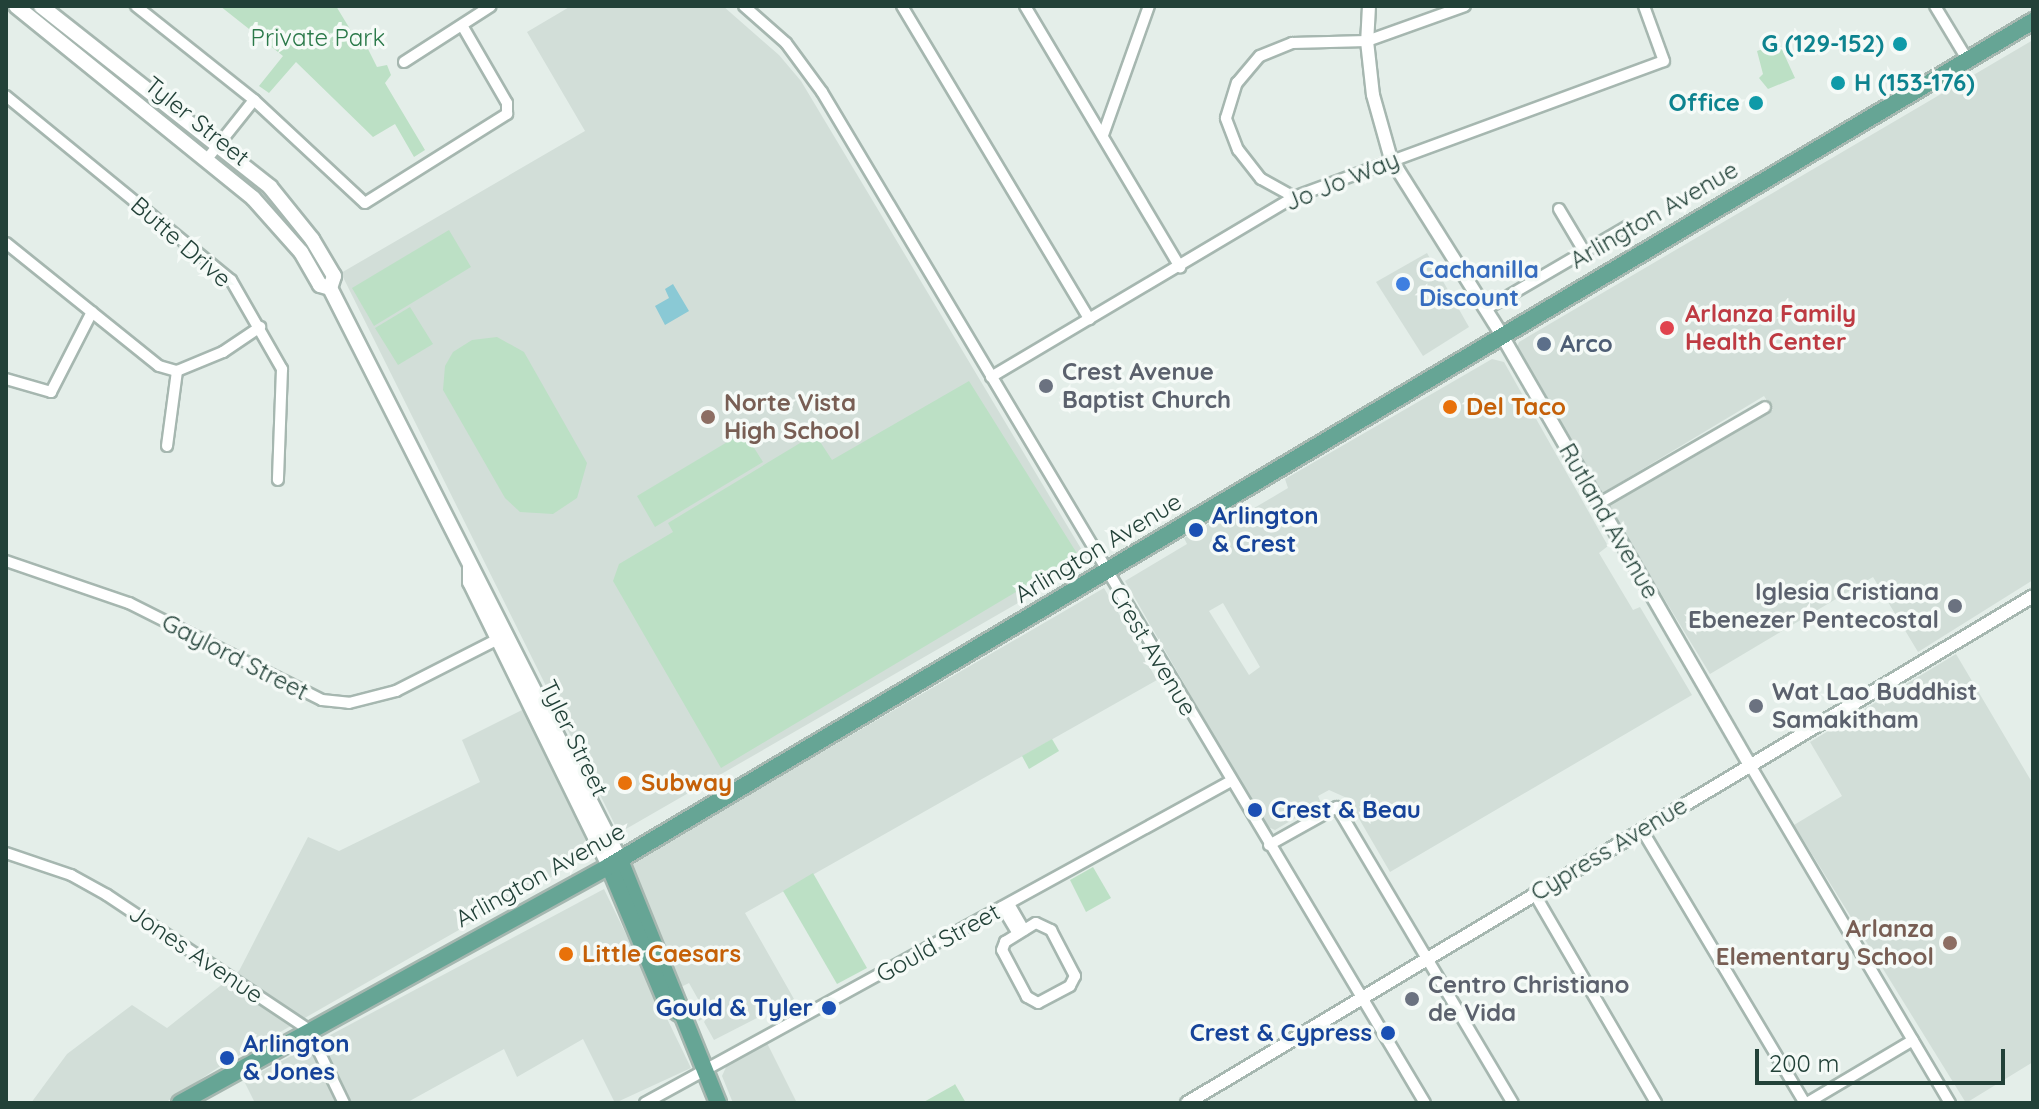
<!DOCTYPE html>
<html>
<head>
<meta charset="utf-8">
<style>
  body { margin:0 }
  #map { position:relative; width:2039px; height:1109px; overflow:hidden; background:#e4eee9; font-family:Quicksand,sans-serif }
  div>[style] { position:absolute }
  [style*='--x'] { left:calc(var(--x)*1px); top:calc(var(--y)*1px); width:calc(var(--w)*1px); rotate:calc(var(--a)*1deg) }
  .built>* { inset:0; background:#d2ded8 }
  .green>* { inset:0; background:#bce0c5 }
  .water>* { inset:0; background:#8ac9d5 }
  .roads { filter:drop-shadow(2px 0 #a6b7b0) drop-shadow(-2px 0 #a6b7b0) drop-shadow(0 2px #a6b7b0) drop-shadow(0 -2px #a6b7b0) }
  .minor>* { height:10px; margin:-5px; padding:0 5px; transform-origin:5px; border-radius:5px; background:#fff }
  .tertiary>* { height:12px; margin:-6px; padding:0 6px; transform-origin:6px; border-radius:6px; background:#fff }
  .secondary>* { height:14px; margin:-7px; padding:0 7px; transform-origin:7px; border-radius:7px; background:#fff }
  .primary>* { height:16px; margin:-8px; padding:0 8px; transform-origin:8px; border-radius:8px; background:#66a595 }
  .dots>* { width:22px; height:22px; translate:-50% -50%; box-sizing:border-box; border:4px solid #f5faf7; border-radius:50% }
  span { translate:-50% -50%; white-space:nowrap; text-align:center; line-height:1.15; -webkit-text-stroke:7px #f5faf7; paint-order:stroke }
  .park-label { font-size:24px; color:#2a7949 }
  .culture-label { font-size:24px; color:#0d838f; font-weight:700 }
  .right { translate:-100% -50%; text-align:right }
  .left { translate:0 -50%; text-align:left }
  .street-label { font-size:24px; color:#224138 }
  .shop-label { font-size:24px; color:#366cbe; font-weight:700 }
  .health-label { font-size:24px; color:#be3a42; font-weight:700 }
  .service-label { font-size:24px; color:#4e5e75; font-weight:700 }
  .worship-label { font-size:24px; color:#5b616d; font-weight:700 }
  .education-label { font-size:24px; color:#785e54; font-weight:700 }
  .food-label { font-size:24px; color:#c56008; font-weight:700 }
  .transit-label { font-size:24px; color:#164399; font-weight:700 }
  .frame { position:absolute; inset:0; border:8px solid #224138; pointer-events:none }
  .scale { position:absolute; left:1755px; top:1049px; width:250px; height:36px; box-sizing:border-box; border:4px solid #224138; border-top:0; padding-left:10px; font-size:24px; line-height:28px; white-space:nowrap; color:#224138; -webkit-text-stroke:6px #f5faf7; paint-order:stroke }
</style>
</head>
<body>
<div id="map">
  <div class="built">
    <i style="clip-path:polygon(571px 6px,723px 6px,779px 55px,801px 81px,1089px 562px,619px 833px,341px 273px,585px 131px,527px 32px)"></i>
    <i style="clip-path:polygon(2033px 40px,2033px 580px,1918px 652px,1873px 577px,1710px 674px,1608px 506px,1773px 410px,1764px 396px,1601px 494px,1516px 350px,1519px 342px)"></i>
    <i style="clip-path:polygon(1427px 253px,1469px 327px,1423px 356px,1376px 282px)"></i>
    <i style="clip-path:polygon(evenodd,1492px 359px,1504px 362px,1608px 546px,1599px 553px,1633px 610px,1640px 607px,1692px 695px,1390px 872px,1347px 798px,1329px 790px,1318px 796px,1321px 803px,1275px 830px,1266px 826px,1125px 581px,1187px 544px,1184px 538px,1234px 509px,1239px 517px,1288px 488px,1285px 479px,1492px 359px,1223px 603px,1260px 667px,1249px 675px,1209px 611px,1223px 603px)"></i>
    <i style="clip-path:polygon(1104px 588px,1157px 680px,745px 913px,794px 999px,714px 1040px,704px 1022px,708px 1016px,699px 1021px,696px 1012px,703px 1008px,689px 983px,679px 988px,631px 863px)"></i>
    <i style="clip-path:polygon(1956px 654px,2033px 784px,2033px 1062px,1966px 1103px,1794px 825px,1842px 796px,1810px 742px)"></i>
    <i style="clip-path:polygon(526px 708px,594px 846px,590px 855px,219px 1067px,165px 1103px,31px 1103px,67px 1054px,132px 1005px,167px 1028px,239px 971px,308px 837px,339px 851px,480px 782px,462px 740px)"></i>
    <i style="clip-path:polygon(604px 889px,691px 1068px,615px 1103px,583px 1039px,517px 1077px,504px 1049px,406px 1103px,255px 1103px,244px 1081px)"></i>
    <i style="clip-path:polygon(767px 1043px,797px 1103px,733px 1103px,722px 1076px,727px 1065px)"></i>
  </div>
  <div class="green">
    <i style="clip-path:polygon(220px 6px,336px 6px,353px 34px,359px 31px,377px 67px,387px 65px,391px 75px,385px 83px,425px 150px,414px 157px,395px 124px,373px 137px,296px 62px,269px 93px,259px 86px,283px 56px)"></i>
    <i style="clip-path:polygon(1779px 43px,1795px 78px,1768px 89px,1759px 78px,1763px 74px,1757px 51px)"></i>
    <i style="clip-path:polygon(449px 230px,471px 267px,374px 326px,352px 288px)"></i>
    <i style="clip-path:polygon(410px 307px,433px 344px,398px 365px,375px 328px)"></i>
    <i style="clip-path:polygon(497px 337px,524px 352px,587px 463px,577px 498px,553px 514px,520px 512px,505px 498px,443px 390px,445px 366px,453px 352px,472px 340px)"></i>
    <i style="clip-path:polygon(969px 381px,1078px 555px,721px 768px,613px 581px,619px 564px,673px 532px,668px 523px,815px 434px,832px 460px)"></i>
    <i style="clip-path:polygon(744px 432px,763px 462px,655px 527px,637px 496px)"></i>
    <i style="clip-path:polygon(1052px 739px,1059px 751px,1029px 769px,1022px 756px)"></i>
    <i style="clip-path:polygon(1093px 867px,1111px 898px,1086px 912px,1070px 880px)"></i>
    <i style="clip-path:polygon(813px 873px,867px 968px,837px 984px,783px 891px)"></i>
    <i style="clip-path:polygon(955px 1084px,966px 1103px,922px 1103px,954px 1085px)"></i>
  </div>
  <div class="water">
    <i style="clip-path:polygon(673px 284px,689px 311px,665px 325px,655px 306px,669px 298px,665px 289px)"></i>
  </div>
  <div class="roads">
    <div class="minor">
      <i style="--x:136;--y:6;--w:151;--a:38.5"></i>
      <i style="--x:254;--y:100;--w:151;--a:42.9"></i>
      <i style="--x:365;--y:203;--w:168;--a:-32.1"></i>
      <i style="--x:507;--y:114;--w:11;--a:-90"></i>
      <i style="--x:507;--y:103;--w:88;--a:-120.1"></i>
      <i style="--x:744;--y:6;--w:56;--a:41.4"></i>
      <i style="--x:786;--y:43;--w:61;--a:53.7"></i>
      <i style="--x:822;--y:92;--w:1177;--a:59.19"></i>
      <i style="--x:902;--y:6;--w:365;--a:59.1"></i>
      <i style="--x:1025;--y:6;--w:304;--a:59.3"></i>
      <i style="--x:1935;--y:6;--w:62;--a:58.9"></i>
      <i style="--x:404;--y:62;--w:103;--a:-32.8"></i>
      <i style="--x:6;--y:96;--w:291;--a:39.3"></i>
      <i style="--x:231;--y:280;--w:103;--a:60.2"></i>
      <i style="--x:282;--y:369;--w:111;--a:92.1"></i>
      <i style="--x:1103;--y:135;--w:137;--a:-70.4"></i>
      <i style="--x:207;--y:159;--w:75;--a:-51.5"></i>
      <i style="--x:1294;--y:197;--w:38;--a:-151"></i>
      <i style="--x:1261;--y:179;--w:37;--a:-128"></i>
      <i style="--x:1238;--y:150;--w:34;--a:-111"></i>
      <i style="--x:1226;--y:118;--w:37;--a:-73"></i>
      <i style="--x:1237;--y:83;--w:35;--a:-50"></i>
      <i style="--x:1260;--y:56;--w:35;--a:-22"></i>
      <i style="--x:1292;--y:43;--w:75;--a:-1.5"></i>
      <i style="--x:1367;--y:41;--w:104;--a:-19.7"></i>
      <i style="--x:1559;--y:209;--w:49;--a:59.2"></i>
      <i style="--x:6;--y:243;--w:196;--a:38.8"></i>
      <i style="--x:159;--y:366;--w:19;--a:16"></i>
      <i style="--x:177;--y:371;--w:50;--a:-22.4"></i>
      <i style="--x:223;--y:352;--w:45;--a:-34"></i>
      <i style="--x:1486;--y:309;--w:164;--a:-30.3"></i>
      <i style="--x:991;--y:377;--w:352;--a:-30.7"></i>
      <i style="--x:1294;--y:197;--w:394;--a:-20.2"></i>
      <i style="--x:1664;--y:61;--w:59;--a:-110"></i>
      <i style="--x:6;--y:379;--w:47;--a:16.1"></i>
      <i style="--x:51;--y:392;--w:90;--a:-62.9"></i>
      <i style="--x:167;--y:446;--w:76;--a:-82.4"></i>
      <i style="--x:1598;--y:504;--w:193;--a:-30.1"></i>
      <i style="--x:6;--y:561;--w:130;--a:18.9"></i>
      <i style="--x:129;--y:603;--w:216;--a:26.7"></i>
      <i style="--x:322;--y:700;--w:27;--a:6"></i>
      <i style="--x:349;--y:703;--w:49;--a:-14.3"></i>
      <i style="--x:396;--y:691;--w:119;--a:-27"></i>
      <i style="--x:1750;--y:765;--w:393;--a:59.4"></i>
      <i style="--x:1642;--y:830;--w:318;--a:59.2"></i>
      <i style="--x:1269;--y:845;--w:78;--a:-29.2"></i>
      <i style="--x:1337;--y:807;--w:344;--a:59.3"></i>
      <i style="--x:6;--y:853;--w:69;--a:18.7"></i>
      <i style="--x:71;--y:875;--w:41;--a:29.1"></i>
      <i style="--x:107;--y:895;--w:242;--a:33.7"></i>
      <i style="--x:308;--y:1029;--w:82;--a:64.1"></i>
      <i style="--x:1534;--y:893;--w:243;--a:59.8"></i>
      <i style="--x:1009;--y:904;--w:30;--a:60"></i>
      <i style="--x:1002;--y:907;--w:31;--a:59"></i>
      <i style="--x:1036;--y:923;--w:17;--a:25"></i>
      <i style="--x:1051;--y:930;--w:52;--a:62.4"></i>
      <i style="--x:1075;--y:976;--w:11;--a:117"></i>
      <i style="--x:1070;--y:986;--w:36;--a:152"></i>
      <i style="--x:1038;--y:1003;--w:13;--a:-151"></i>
      <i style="--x:1027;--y:997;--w:53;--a:-118"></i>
      <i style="--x:1002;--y:950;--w:9;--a:-69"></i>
      <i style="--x:1005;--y:942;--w:36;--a:-32"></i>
      <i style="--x:645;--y:1103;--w:669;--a:-28.79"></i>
      <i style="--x:1807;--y:1103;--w:123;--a:-30.7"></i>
    </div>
    <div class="tertiary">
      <i style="--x:1369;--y:6;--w:35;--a:93"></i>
      <i style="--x:1367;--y:41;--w:54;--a:83.7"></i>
      <i style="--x:1373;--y:95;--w:66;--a:74.3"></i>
      <i style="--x:1391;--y:159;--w:207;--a:57.8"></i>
      <i style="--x:1501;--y:334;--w:498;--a:60"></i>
      <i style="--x:1187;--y:1103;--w:986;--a:-30.93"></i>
    </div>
    <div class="secondary">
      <i style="--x:16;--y:6;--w:305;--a:39"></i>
      <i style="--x:253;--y:198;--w:72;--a:48.4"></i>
      <i style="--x:301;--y:252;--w:38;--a:60"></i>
      <i style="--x:320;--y:285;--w:10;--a:17"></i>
      <i style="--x:41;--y:6;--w:292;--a:38.3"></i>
      <i style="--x:270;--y:187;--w:67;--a:51.1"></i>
      <i style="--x:312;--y:239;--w:43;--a:59.3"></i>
      <i style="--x:334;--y:276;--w:13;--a:108"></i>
      <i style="--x:330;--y:288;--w:641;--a:63.12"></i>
      <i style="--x:470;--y:567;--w:15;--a:90"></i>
      <i style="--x:470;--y:582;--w:316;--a:63.9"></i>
    </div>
    <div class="primary">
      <i style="--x:620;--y:860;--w:262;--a:68"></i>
      <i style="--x:609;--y:866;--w:150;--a:67.2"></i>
      <i style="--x:667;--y:1004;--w:15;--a:37"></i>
      <i style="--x:180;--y:1103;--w:490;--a:-28.9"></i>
      <i style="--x:609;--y:866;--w:1656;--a:-30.68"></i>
    </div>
  </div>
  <div class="dots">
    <i style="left:1900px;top:44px;background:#0f9aa8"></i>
    <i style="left:1838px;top:83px;background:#0f9aa8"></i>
    <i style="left:1756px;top:103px;background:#0f9aa8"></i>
    <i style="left:1403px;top:284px;background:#3f7fe0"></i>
    <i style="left:1667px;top:328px;background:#e0444e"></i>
    <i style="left:1544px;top:344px;background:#5c6f8a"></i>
    <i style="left:1046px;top:386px;background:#6b7280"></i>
    <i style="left:1450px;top:407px;background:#e8710a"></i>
    <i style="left:708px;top:417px;background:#8d6e63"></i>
    <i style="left:1196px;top:530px;background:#1a4fb4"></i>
    <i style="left:1955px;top:606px;background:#6b7280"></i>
    <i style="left:1756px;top:706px;background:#6b7280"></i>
    <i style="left:625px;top:783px;background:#e8710a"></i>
    <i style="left:1255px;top:810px;background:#1a4fb4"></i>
    <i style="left:1950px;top:943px;background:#8d6e63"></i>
    <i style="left:566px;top:954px;background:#e8710a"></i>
    <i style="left:1412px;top:999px;background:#6b7280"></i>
    <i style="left:829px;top:1008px;background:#1a4fb4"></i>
    <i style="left:1388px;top:1033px;background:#1a4fb4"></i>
    <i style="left:227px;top:1058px;background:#1a4fb4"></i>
  </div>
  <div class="park-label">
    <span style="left:318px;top:38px">Private Park</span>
  </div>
  <div class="culture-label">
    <span class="right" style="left:1884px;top:44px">G (129-152)</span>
    <span class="left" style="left:1854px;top:83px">H (153-176)</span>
    <span class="right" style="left:1740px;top:103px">Office</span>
  </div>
  <div class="street-label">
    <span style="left:197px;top:121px;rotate:39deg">Tyler Street</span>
    <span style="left:1342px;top:181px;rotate:-22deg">Jo Jo Way</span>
    <span style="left:1654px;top:215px;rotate:-30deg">Arlington Avenue</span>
    <span style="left:181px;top:242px;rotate:41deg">Butte Drive</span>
    <span style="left:1609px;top:521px;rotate:60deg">Rutland Avenue</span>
    <span style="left:1098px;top:548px;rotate:-31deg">Arlington Avenue</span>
    <span style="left:1153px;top:651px;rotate:59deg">Crest Avenue</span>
    <span style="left:235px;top:657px;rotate:27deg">Gaylord Street</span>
    <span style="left:574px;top:738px;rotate:64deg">Tyler Street</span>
    <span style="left:1609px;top:849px;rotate:-31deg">Cypress Avenue</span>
    <span style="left:540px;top:875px;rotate:-29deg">Arlington Avenue</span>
    <span style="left:938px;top:943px;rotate:-29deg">Gould Street</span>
    <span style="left:196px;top:954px;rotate:34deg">Jones Avenue</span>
  </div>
  <div class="shop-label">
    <span class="left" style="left:1419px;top:284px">Cachanilla<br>Discount</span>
  </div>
  <div class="health-label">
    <span class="left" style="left:1685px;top:328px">Arlanza Family<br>Health Center</span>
  </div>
  <div class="service-label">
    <span class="left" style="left:1560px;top:344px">Arco</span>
  </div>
  <div class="worship-label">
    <span class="left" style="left:1062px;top:386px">Crest Avenue<br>Baptist Church</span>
    <span class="right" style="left:1939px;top:606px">Iglesia Cristiana<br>Ebenezer Pentecostal</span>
    <span class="left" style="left:1772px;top:706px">Wat Lao Buddhist<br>Samakitham</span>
    <span class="left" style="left:1428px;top:999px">Centro Christiano<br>de Vida</span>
  </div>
  <div class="education-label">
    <span class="left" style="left:724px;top:417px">Norte Vista<br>High School</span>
    <span class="right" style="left:1934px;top:943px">Arlanza<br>Elementary School</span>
  </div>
  <div class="food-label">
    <span class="left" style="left:1466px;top:407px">Del Taco</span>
    <span class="left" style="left:641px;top:783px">Subway</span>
    <span class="left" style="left:582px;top:954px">Little Caesars</span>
  </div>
  <div class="transit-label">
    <span class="left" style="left:1212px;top:530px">Arlington<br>&amp; Crest</span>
    <span class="left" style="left:1271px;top:810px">Crest &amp; Beau</span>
    <span class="right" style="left:813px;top:1008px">Gould &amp; Tyler</span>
    <span class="right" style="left:1372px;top:1033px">Crest &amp; Cypress</span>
    <span class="left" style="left:243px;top:1058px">Arlington<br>&amp; Jones</span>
  </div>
  <div class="frame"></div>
  <div class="scale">200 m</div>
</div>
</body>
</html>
